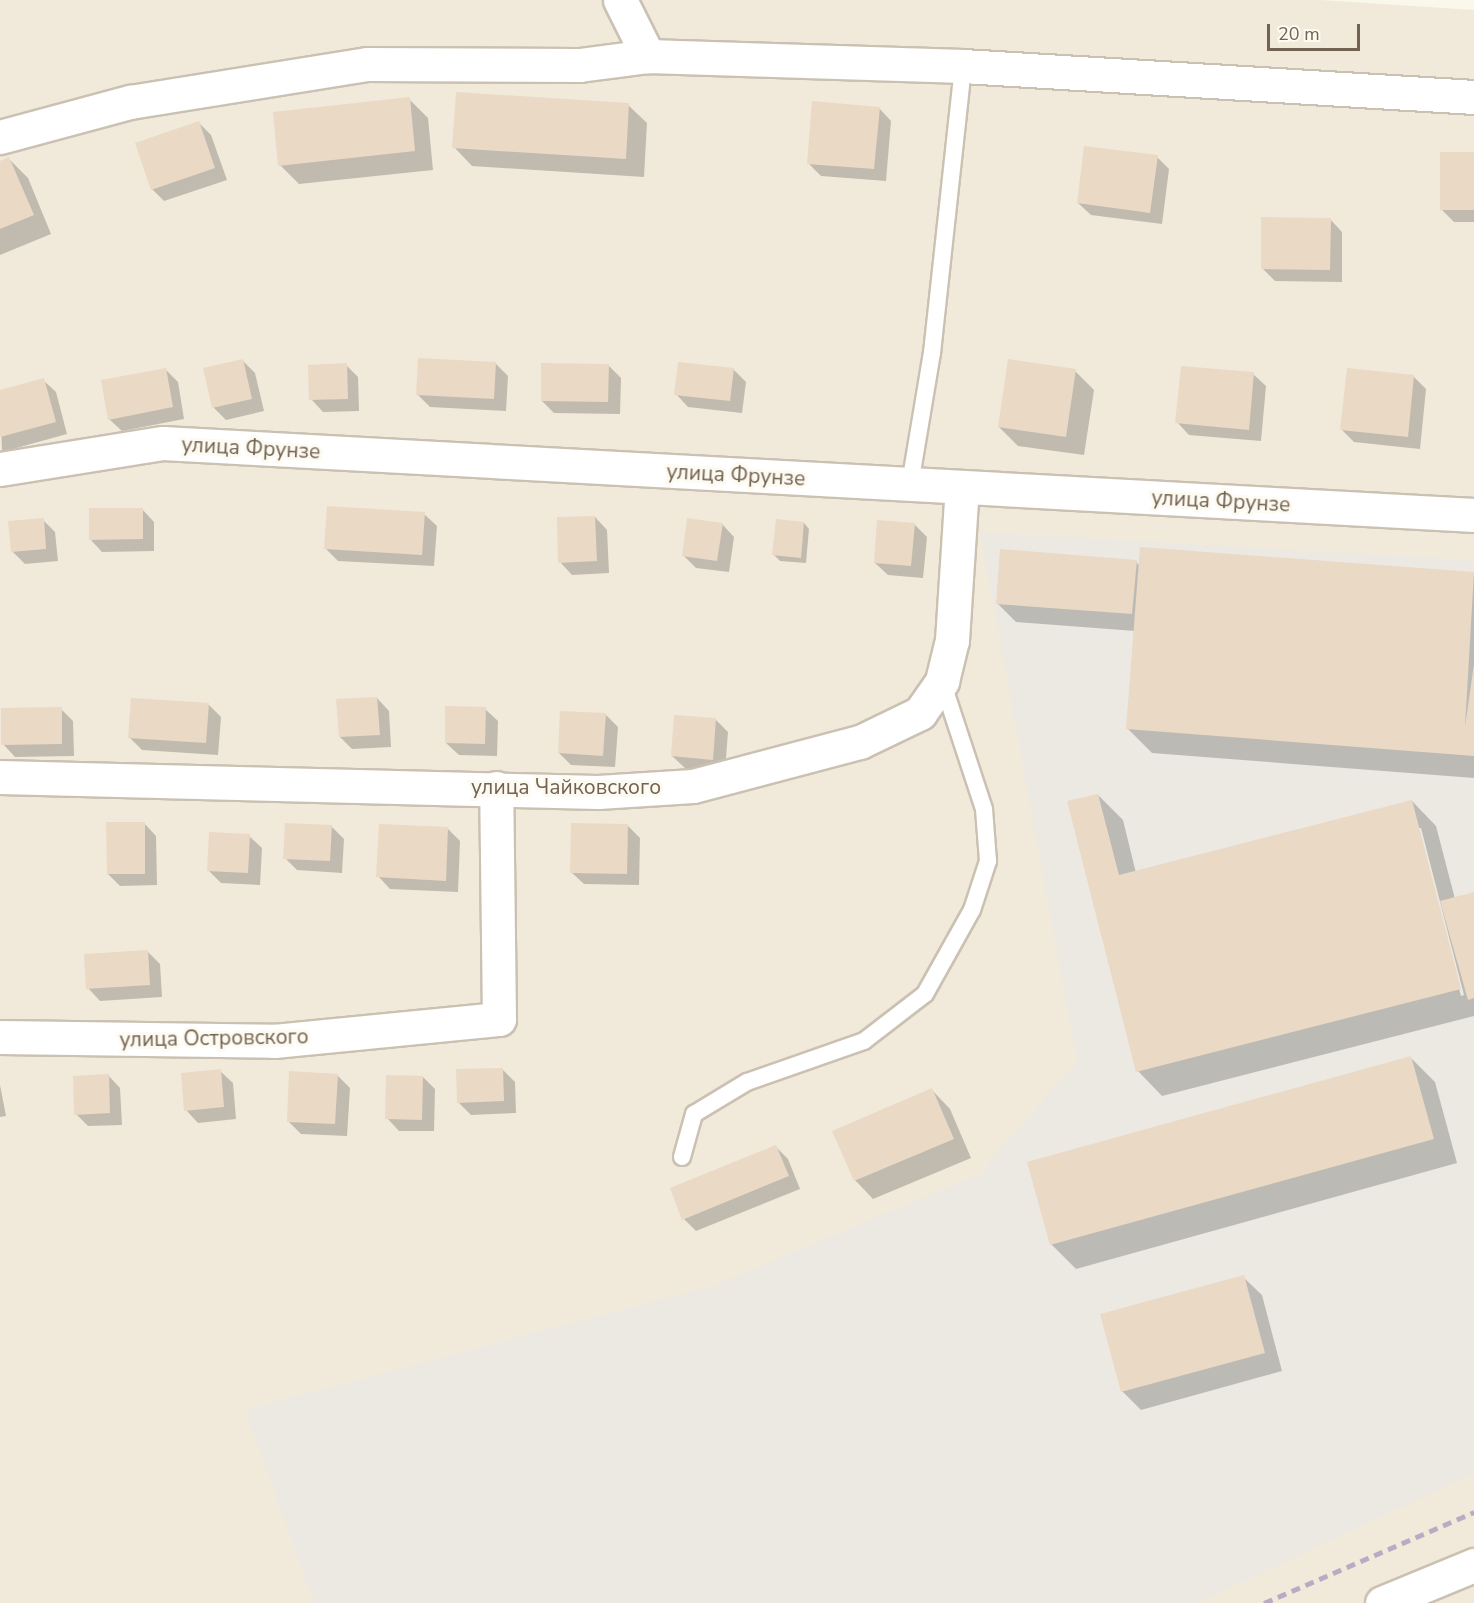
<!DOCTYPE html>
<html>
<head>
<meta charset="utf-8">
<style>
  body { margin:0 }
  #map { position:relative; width:1474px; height:1603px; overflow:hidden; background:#faf7eb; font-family:"Nunito Sans",sans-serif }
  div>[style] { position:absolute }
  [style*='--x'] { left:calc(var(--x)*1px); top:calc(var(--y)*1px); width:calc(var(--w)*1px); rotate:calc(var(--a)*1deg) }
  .residential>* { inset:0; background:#f1eada }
  .industrial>* { inset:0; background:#ece9e3 }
  .shadow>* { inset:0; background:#0003 }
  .building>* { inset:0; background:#ead9c4 }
  .roads { filter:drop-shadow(2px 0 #cbc1b2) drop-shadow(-2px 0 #cbc1b2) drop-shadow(0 2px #cbc1b2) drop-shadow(0 -2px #cbc1b2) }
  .service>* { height:16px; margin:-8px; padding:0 8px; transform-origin:8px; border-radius:8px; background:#fff }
  .minor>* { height:33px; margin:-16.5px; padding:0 16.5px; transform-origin:16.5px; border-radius:16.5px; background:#fff }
  .rail>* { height:4.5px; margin-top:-2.25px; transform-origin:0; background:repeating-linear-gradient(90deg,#bbaac4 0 9px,transparent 0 15px) }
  span { translate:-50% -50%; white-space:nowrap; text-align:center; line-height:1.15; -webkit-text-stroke:6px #fdfaf1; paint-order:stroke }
  .street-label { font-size:21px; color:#726251 }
  .scale { position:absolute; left:1267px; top:24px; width:93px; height:27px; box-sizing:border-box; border:3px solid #726251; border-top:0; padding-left:8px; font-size:18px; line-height:21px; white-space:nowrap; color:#726251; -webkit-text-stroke:4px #fdfaf1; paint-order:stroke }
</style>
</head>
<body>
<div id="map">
  <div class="residential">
    <i style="clip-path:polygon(0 0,1321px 0,1474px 10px,1474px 1603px,0 1603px)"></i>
  </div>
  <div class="industrial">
    <i style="clip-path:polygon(980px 532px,1474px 560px,1474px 1473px,1198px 1603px,314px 1603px,245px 1410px,715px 1285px,979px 1174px,1077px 1061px)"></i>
  </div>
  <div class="shadow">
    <i style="clip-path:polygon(409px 99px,428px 118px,433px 170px,299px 184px,280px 165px)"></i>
    <i style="clip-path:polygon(628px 105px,647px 123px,644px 177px,472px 166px,454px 147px)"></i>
    <i style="clip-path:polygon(879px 108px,891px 121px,886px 181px,821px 176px,808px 163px)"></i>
    <i style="clip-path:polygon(199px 123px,211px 135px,227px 180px,164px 201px,152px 189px)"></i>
    <i style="clip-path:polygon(1474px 154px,1474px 222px,1454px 222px,1442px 210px)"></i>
    <i style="clip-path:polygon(1157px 157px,1169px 169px,1162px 224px,1091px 215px,1078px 203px)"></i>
    <i style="clip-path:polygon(9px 159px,28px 178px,51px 234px,0 255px,0 163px)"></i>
    <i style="clip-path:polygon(1330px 219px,1342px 232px,1342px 282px,1275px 281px,1262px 268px)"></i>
    <i style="clip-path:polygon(242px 360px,255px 373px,264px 411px,226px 420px,214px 408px,205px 369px)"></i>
    <i style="clip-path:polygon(496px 364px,508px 376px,506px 411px,430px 407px,417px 394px)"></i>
    <i style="clip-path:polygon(346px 365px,358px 377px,359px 411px,323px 412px,311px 399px)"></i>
    <i style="clip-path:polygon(609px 366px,621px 378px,620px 414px,554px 413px,542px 401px)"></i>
    <i style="clip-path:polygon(165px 369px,178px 382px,184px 419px,122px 431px,109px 419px)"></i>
    <i style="clip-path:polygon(733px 369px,746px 382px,742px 413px,688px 407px,676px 394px)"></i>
    <i style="clip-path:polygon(1075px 371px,1094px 390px,1084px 455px,1018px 446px,999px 427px)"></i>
    <i style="clip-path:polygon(1253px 374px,1266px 386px,1261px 441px,1189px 435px,1177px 422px)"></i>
    <i style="clip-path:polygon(1413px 376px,1426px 389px,1420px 449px,1354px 442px,1342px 430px)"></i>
    <i style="clip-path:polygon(43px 380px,56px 392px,67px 434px,2px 452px,0 391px)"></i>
    <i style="clip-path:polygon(142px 509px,154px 522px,154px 551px,102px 552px,90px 539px)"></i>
    <i style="clip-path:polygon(424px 514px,437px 526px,434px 566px,338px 561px,325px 548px)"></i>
    <i style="clip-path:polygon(595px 517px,607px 530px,609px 573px,572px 575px,560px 562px)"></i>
    <i style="clip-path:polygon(43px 520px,55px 532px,58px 561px,25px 564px,13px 552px)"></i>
    <i style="clip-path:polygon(804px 523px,809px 529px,806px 563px,780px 561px,774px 555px)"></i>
    <i style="clip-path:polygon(722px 524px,734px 537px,729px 572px,696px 568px,684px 556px)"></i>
    <i style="clip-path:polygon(914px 524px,927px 537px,923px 578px,888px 575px,875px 563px)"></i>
    <i style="clip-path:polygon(1142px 548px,1474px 574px,1474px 778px,1152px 753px,1127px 728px,1135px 631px,1016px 622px,997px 603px,1136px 562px,1140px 566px)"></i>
    <i style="clip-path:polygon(377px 698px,389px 711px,391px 747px,352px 749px,340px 737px)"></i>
    <i style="clip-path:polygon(209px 705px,221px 717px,218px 755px,142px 750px,129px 737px)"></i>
    <i style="clip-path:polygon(61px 709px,73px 721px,74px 756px,15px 757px,3px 744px)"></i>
    <i style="clip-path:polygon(485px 709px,498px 721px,497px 756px,459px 755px,446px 743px)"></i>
    <i style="clip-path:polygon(605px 714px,618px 727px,615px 767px,571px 765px,559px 753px)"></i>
    <i style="clip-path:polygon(716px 720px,728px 732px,725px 771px,685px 768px,672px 756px)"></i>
    <i style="clip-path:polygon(evenodd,1098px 795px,1123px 820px,1136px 873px,1412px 801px,1436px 826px,1455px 899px,1474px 893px,1474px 1016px,1162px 1096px,1138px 1071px,1098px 795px,1418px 828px,1421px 828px,1464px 995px,1461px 996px,1418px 828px)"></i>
    <i style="clip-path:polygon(144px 823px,156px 836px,157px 885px,120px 886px,108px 874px)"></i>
    <i style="clip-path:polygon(331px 826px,344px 839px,342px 873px,297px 870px,285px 858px)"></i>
    <i style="clip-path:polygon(628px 826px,640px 838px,639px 885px,584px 884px,571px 872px)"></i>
    <i style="clip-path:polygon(448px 829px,460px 841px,458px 892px,390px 889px,378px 876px)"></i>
    <i style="clip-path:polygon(249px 836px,262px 848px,260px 885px,221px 883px,209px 871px)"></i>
    <i style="clip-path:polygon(147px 951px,160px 964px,162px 997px,100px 1001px,88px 988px)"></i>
    <i style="clip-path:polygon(1410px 1057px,1435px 1082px,1457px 1163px,1076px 1269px,1051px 1244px)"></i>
    <i style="clip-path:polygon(502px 1069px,515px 1082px,516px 1113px,471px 1115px,459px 1103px)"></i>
    <i style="clip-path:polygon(220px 1071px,233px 1083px,236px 1119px,198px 1123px,186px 1110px)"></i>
    <i style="clip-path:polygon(108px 1075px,120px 1088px,122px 1125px,88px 1126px,76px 1114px)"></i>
    <i style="clip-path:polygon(337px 1075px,350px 1088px,347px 1136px,301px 1134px,288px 1121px)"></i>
    <i style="clip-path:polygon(423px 1077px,435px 1089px,434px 1131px,399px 1131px,387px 1118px)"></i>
    <i style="clip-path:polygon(0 1085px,6px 1116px,0 1117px)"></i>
    <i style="clip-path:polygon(932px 1090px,950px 1109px,971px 1158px,873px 1199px,855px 1180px)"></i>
    <i style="clip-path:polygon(776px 1147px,788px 1159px,800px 1189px,696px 1231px,684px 1219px)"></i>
    <i style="clip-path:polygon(1243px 1277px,1262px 1295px,1282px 1371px,1141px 1410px,1122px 1391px)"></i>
  </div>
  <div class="building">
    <i style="clip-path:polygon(456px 92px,629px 103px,626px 159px,452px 148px)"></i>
    <i style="clip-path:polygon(410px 97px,415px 151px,278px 166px,273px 112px)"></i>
    <i style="clip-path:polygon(812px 101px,880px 107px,874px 169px,807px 164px)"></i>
    <i style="clip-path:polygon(199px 121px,215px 168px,151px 190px,135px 143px)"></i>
    <i style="clip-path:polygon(1084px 146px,1158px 155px,1150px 213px,1077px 203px)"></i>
    <i style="clip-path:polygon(1440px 152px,1474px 152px,1474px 210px,1440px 210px)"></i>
    <i style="clip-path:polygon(9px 157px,34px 215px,0 229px,0 161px)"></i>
    <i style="clip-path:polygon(1261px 217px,1331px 218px,1330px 270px,1261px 269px)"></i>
    <i style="clip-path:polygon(418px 358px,496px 362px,494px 399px,416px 395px)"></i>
    <i style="clip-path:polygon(243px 359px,252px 399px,212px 408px,203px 368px)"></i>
    <i style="clip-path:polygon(1008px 359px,1076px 369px,1066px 437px,998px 427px)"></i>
    <i style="clip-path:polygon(678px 362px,734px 368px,730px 401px,674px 395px)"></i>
    <i style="clip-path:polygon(347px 363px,348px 399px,309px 400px,308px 365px)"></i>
    <i style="clip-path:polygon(541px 363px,609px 364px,608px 402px,541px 401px)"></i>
    <i style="clip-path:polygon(1181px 366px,1254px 372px,1249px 430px,1175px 423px)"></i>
    <i style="clip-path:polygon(166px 368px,173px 407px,108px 420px,101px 380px)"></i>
    <i style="clip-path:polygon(1347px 368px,1414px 375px,1408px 437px,1340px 430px)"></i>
    <i style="clip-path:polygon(44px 378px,56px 422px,0 437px,0 390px)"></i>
    <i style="clip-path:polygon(327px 506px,425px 512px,422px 555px,324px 549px)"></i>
    <i style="clip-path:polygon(89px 508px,143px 508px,143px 539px,89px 540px)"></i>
    <i style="clip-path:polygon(595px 516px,597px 561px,558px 563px,557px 517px)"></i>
    <i style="clip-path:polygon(44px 518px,46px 549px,11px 552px,8px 521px)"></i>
    <i style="clip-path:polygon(687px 518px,723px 523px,717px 561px,682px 556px)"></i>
    <i style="clip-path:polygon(776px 519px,804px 522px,801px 558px,772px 555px)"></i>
    <i style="clip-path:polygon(877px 520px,915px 523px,911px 566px,874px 563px)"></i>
    <i style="clip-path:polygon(1140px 547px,1474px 572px,1465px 727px,1474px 664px,1474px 756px,1126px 729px)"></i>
    <i style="clip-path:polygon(1000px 549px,1137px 560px,1132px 614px,996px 604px)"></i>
    <i style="clip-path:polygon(377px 697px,380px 735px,339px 737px,336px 699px)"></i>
    <i style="clip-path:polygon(131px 698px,209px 703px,206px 743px,128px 738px)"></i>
    <i style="clip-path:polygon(445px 706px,486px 707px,485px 744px,445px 743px)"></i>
    <i style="clip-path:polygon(62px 707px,62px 744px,1px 745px,1px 708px)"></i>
    <i style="clip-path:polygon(560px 711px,606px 713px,603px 756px,558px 753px)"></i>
    <i style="clip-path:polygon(674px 715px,716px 718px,713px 760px,671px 756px)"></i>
    <i style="clip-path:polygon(1098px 794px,1119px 875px,1412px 800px,1461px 989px,1136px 1072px,1067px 801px)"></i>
    <i style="clip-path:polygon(106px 822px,145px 822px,145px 874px,107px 874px)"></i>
    <i style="clip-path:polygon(285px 823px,332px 825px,330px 861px,283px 859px)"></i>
    <i style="clip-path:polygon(571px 823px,628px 824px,627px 874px,570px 873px)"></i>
    <i style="clip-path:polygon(379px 824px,448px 827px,446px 881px,376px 877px)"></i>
    <i style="clip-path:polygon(209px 832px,250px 834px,248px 873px,207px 871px)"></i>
    <i style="clip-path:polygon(1474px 892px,1474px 998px,1468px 1000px,1440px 901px)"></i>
    <i style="clip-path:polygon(148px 950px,150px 985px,86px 989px,84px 954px)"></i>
    <i style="clip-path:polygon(1411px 1056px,1434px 1139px,1050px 1245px,1027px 1162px)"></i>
    <i style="clip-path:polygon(503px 1068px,504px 1101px,457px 1103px,456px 1069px)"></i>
    <i style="clip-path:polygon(221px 1069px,224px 1107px,184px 1111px,181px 1073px)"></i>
    <i style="clip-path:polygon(289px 1071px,338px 1074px,335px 1124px,287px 1122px)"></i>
    <i style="clip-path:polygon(109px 1074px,110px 1113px,74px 1115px,73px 1076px)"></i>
    <i style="clip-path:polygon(386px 1075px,423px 1076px,422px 1120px,385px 1119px)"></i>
    <i style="clip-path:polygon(932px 1088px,954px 1139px,854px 1181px,832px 1131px)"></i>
    <i style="clip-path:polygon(776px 1145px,789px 1176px,682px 1220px,670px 1188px)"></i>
    <i style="clip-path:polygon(1244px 1275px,1265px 1353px,1121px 1392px,1100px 1314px)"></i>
  </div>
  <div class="roads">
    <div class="service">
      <i style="--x:910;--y:484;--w:133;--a:-80.5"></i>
      <i style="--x:932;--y:353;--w:289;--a:-83.8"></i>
      <i style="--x:682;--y:1157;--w:45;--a:-74.4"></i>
      <i style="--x:694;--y:1114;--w:62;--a:-31.1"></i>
      <i style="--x:747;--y:1082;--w:124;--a:-19.3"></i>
      <i style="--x:864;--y:1041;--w:77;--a:-37.6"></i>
      <i style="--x:925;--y:994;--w:96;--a:-60.8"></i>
      <i style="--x:972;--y:910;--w:52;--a:-71.9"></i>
      <i style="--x:988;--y:861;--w:52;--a:-94.4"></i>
      <i style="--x:984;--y:809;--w:135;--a:-108.2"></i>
    </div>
    <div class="minor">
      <i style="--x:620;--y:0;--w:63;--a:63.4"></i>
      <i style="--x:0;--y:137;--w:135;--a:-15.1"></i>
      <i style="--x:130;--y:102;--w:240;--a:-9.1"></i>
      <i style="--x:367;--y:64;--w:212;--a:0.3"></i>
      <i style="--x:579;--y:65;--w:70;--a:-7.4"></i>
      <i style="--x:648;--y:56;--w:315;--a:1.8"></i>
      <i style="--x:963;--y:66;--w:512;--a:3.47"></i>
      <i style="--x:0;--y:469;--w:165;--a:-9.1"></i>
      <i style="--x:163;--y:443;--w:1313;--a:3.14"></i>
      <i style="--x:0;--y:777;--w:598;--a:1.44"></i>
      <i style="--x:598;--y:792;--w:95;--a:-3.6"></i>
      <i style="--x:693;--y:786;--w:173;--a:-14.8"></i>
      <i style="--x:860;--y:742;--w:67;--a:-25.8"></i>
      <i style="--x:920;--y:713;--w:39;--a:-55"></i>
      <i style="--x:942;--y:681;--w:42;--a:-76.3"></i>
      <i style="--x:952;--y:640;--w:153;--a:-86.3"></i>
      <i style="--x:0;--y:1037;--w:274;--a:0.8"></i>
      <i style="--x:274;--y:1041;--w:226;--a:-5.6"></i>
      <i style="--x:499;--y:1019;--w:231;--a:-90.7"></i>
      <i style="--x:1382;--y:1603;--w:100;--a:-22.4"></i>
    </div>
  </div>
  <div class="rail">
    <i style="--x:1264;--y:1603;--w:229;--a:-23.4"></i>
  </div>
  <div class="street-label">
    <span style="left:251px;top:448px;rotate:3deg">улица Фрунзе</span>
    <span style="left:736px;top:475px;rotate:3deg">улица Фрунзе</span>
    <span style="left:1221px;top:501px;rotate:3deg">улица Фрунзе</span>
    <span style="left:566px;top:787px">улица Чайковского</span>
    <span style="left:214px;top:1038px;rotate:-1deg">улица Островского</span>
  </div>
  <div class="scale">20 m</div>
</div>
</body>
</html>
